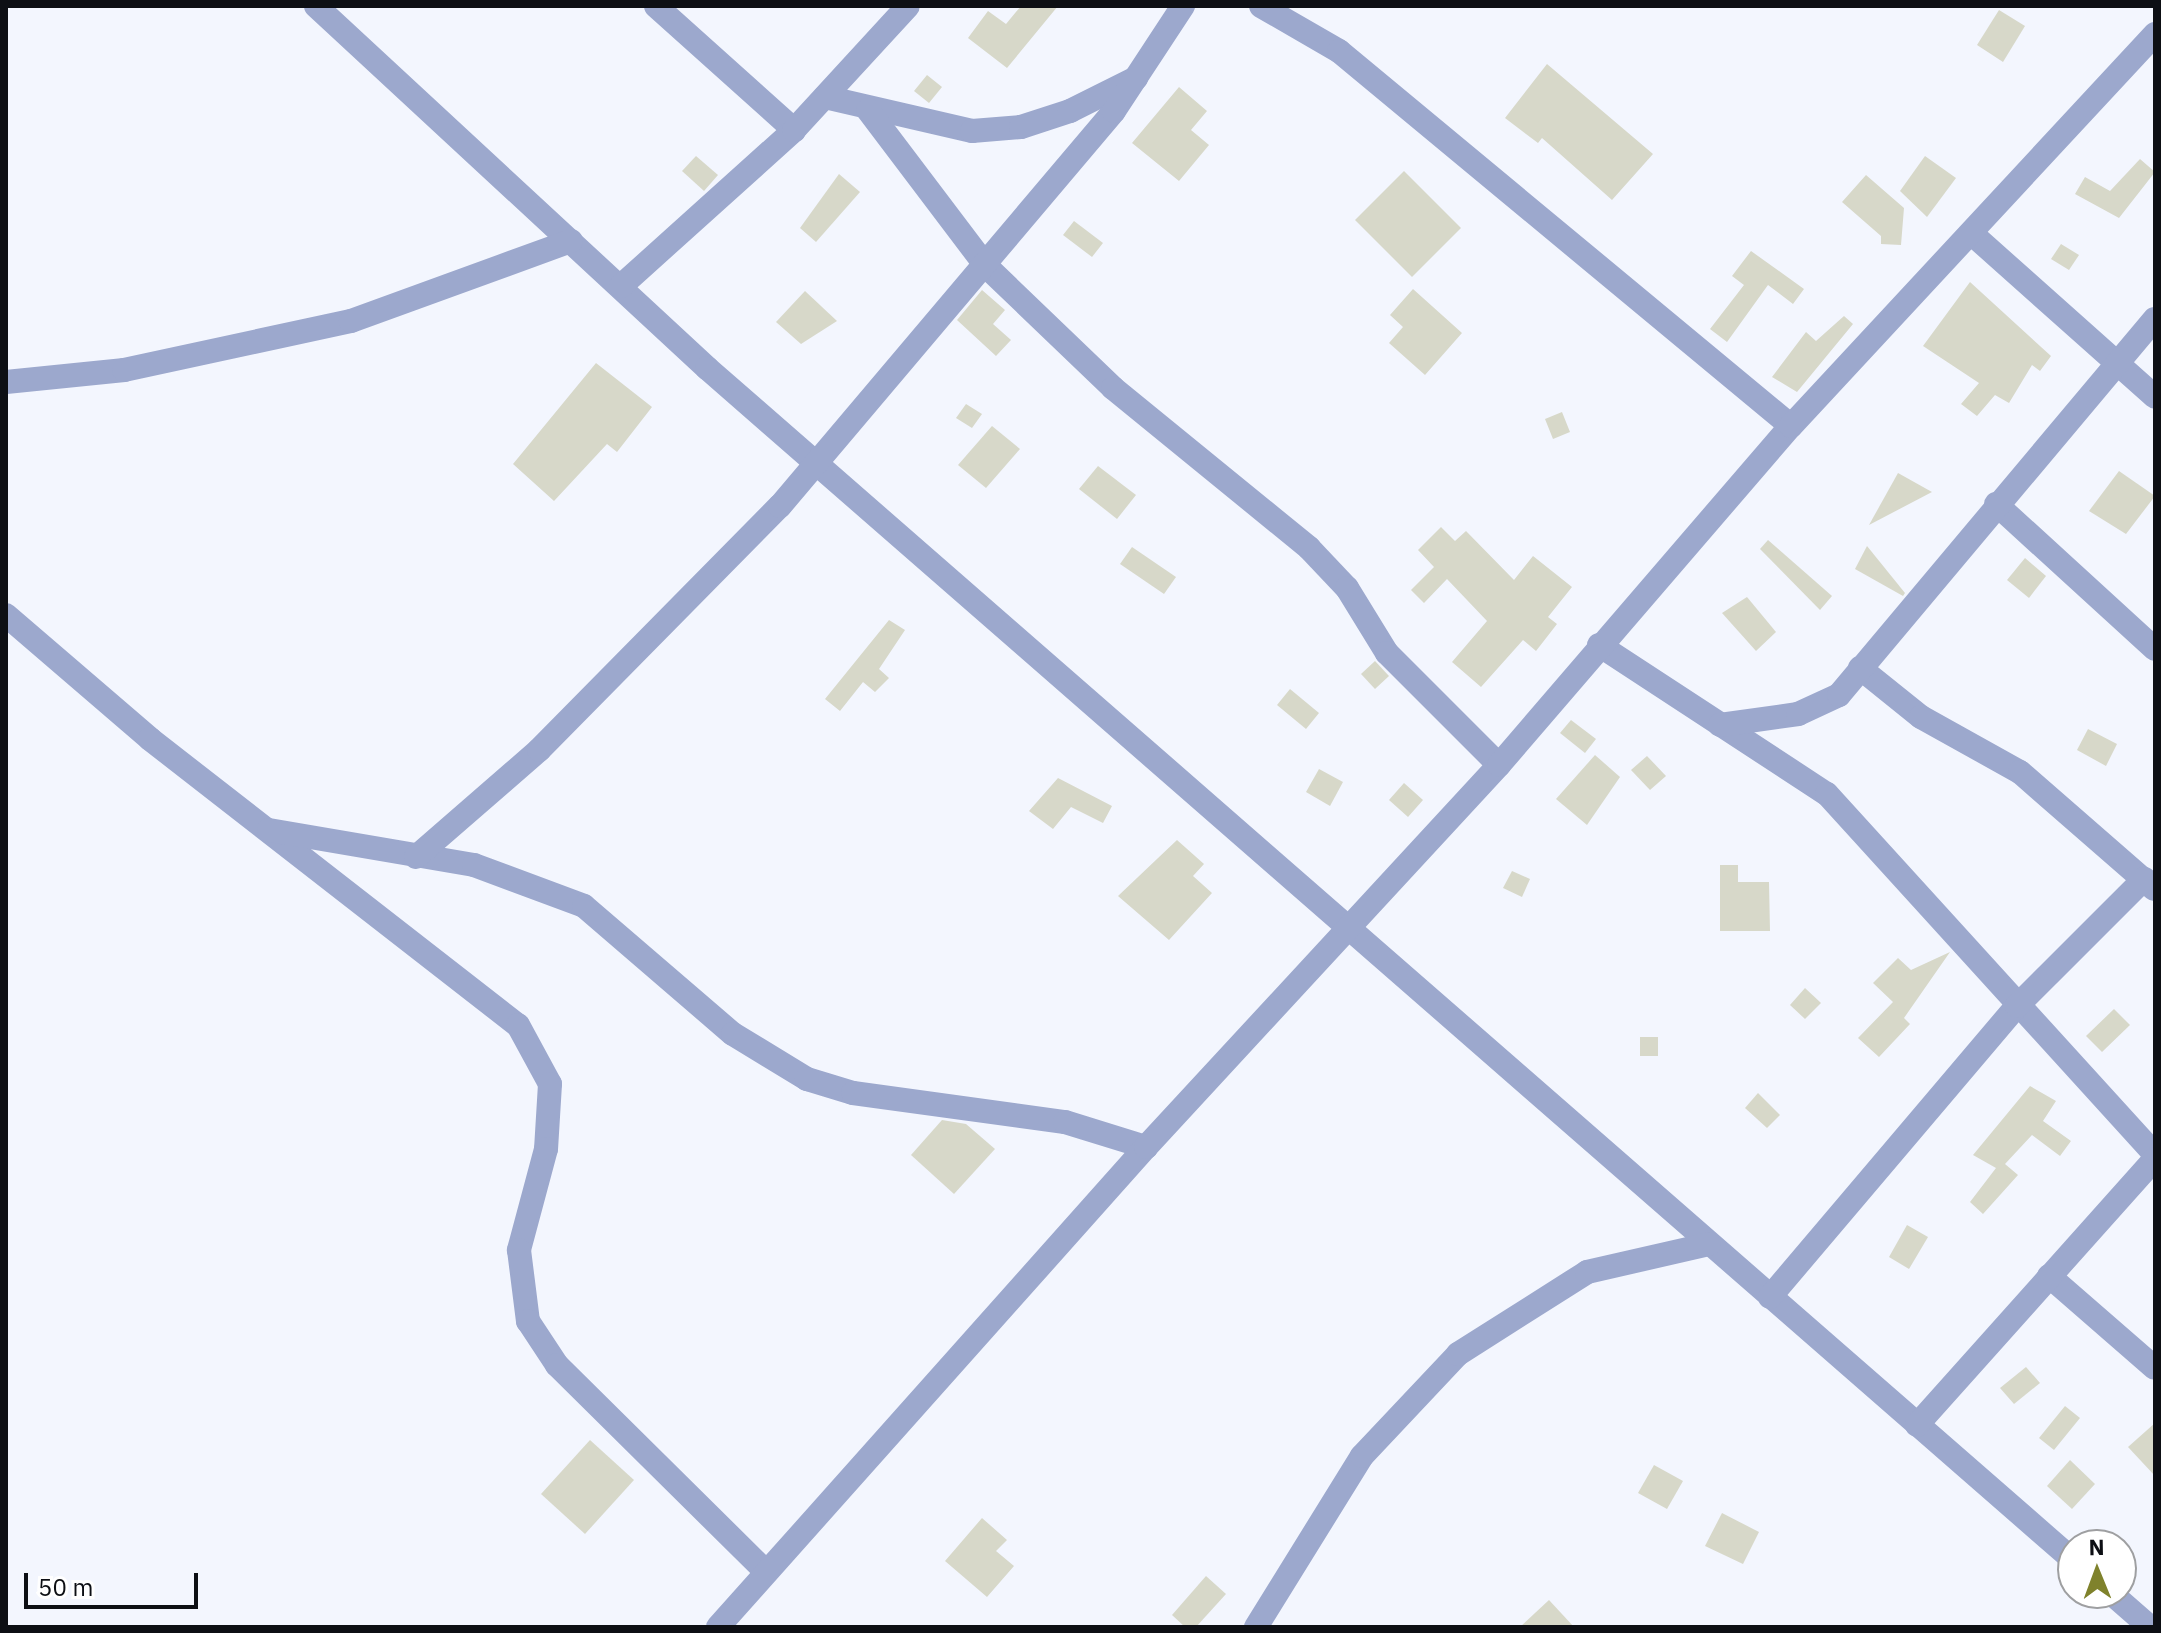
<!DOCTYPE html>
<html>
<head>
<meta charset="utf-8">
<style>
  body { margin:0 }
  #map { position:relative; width:2161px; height:1633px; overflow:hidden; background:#f3f6fe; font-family:"IBM Plex Sans",sans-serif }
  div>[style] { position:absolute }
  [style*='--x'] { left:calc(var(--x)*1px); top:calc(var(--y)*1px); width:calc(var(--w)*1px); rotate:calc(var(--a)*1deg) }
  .building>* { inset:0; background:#d7d8c9 }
  .minor>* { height:24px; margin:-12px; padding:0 12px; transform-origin:12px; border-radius:12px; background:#9ca8cd }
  span { translate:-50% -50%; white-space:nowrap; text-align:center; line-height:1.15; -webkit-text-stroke:6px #fff; paint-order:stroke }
  .frame { position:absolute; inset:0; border:8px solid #0d0f14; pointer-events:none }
  .north { position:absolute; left:2057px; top:1529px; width:80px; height:80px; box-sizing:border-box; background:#fff; border:2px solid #9e9fa1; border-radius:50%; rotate:359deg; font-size:22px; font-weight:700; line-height:32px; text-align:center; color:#0d0f14 }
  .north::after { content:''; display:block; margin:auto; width:28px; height:36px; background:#7f822c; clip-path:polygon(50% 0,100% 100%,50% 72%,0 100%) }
  .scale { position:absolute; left:24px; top:1573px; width:174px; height:36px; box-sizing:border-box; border:4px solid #0d0f14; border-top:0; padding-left:10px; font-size:24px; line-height:28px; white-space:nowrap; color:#0d0f14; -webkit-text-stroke:6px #fff; paint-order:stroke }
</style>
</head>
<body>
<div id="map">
  <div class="building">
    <i style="clip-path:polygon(1021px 6px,1058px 6px,1007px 68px,968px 38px,988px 11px,1006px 24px)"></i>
    <i style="clip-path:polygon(1999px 10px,2025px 26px,2003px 62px,1977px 45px)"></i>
    <i style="clip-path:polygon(1547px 64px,1653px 154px,1612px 200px,1542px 138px,1538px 143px,1505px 118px)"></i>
    <i style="clip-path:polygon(927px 75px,942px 87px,929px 103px,914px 91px)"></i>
    <i style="clip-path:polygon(1179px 87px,1207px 111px,1191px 130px,1209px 145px,1179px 181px,1132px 143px)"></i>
    <i style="clip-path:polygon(696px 156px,718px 175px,704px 191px,682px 171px)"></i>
    <i style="clip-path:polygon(1925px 156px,1956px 178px,1927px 217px,1900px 191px)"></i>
    <i style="clip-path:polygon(2140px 159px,2155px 172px,2119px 218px,2075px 194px,2085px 177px,2110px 191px)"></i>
    <i style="clip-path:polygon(1404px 171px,1461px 228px,1412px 277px,1355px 220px)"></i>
    <i style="clip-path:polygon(839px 174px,860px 192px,816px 242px,800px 228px)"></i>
    <i style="clip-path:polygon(1866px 175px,1904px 208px,1901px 245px,1881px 244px,1881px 236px,1842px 202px)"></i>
    <i style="clip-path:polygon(1074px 221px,1103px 243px,1092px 257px,1063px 235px)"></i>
    <i style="clip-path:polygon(2061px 244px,2079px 255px,2069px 270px,2051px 259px)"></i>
    <i style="clip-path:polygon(1751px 251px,1804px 289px,1793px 304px,1768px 285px,1727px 342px,1710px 329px,1744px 285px,1732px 276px)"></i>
    <i style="clip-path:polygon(1970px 282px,2051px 356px,2040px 371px,2032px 365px,2009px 403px,1995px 395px,1977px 416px,1961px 404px,1979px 383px,1923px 346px)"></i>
    <i style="clip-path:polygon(1413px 289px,1462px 333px,1425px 375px,1389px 343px,1403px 327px,1390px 315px)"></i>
    <i style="clip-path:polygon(982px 290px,1005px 310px,993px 324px,1011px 340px,996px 356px,957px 320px)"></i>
    <i style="clip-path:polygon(805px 291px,837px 321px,801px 344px,776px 322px)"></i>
    <i style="clip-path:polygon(1844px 316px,1853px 324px,1797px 392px,1772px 377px,1806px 332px,1816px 341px)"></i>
    <i style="clip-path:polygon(596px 363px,652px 407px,617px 452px,607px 444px,554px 501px,513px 464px)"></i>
    <i style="clip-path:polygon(966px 404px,982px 414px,972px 428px,956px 418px)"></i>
    <i style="clip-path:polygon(1562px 412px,1570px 432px,1553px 439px,1545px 419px)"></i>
    <i style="clip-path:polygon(992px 426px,1020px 449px,986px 488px,958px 465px)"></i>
    <i style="clip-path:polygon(1098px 466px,1136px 495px,1117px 519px,1079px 489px)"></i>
    <i style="clip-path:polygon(2119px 471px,2155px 496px,2126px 534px,2089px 511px)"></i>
    <i style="clip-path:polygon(1898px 473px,1932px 492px,1869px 525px)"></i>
    <i style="clip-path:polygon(1441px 527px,1455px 541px,1466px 531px,1514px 580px,1533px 556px,1572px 587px,1548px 617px,1557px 624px,1536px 651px,1523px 640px,1481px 687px,1452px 662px,1487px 621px,1447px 579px,1424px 603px,1411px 590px,1434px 567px,1418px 550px)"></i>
    <i style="clip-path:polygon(1768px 540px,1832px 596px,1820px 610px,1760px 549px)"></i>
    <i style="clip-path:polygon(1867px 546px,1905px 593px,1903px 596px,1855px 569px)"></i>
    <i style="clip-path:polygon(1132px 547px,1176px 577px,1164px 594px,1120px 564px)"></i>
    <i style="clip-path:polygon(2025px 558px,2046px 576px,2029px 598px,2007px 580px)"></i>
    <i style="clip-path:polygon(1747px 597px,1776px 632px,1756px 651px,1722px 613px)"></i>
    <i style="clip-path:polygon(889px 620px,905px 630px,879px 669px,889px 678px,875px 692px,863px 682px,840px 711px,825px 699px)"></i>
    <i style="clip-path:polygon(1375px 661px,1389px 676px,1375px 689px,1361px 674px)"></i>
    <i style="clip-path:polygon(1290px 689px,1319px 713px,1306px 729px,1277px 705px)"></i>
    <i style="clip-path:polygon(1571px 720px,1596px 739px,1585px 753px,1560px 733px)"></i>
    <i style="clip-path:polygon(2088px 729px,2117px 744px,2106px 766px,2077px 750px)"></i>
    <i style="clip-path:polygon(1595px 755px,1620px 777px,1587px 825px,1556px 799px)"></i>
    <i style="clip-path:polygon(1647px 756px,1666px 776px,1650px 790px,1631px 770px)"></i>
    <i style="clip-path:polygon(1319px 769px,1343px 782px,1330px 806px,1306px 792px)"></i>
    <i style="clip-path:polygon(1058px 778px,1112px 806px,1103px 823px,1071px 807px,1053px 829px,1029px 811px)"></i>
    <i style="clip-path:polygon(1404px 783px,1423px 800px,1408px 817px,1389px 800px)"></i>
    <i style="clip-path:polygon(1177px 840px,1204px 864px,1193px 876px,1212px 893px,1169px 940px,1118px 896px)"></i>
    <i style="clip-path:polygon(1720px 865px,1738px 865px,1738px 882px,1769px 882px,1770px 931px,1720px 931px)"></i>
    <i style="clip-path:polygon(1512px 871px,1530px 879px,1522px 897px,1503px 888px)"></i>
    <i style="clip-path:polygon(1950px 952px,1904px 1018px,1910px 1024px,1879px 1057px,1858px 1038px,1893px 1002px,1873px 983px,1898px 958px,1911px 970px)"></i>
    <i style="clip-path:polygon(1805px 988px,1821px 1003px,1805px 1019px,1790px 1005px)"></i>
    <i style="clip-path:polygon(2114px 1009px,2130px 1025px,2102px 1052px,2086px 1036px)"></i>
    <i style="clip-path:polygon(1640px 1037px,1658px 1037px,1658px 1056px,1640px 1056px)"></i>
    <i style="clip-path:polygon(2030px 1086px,2056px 1101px,2043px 1121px,2071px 1141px,2060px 1156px,2032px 1135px,2005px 1164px,2018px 1175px,1983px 1214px,1970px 1202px,1996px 1168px,1973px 1155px)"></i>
    <i style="clip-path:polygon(1758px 1093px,1780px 1115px,1767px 1128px,1745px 1108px)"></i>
    <i style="clip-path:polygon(942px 1120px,966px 1124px,995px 1149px,954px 1194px,911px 1155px)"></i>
    <i style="clip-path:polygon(1907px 1225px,1928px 1237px,1909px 1269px,1889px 1257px)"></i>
    <i style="clip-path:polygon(2026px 1367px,2040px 1383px,2014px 1404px,2000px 1388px)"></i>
    <i style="clip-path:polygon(2065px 1406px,2080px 1418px,2054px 1450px,2039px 1438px)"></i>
    <i style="clip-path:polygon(2155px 1423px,2155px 1476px,2128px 1447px)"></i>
    <i style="clip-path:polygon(590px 1440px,634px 1480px,585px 1534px,541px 1494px)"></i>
    <i style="clip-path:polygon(2070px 1460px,2095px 1484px,2072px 1509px,2047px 1486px)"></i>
    <i style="clip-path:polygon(1654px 1465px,1683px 1481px,1667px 1509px,1638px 1493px)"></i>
    <i style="clip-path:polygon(1722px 1513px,1759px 1532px,1743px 1564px,1705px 1546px)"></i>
    <i style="clip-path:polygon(982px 1518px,1007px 1540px,996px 1551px,1014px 1566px,987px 1597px,945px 1561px)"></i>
    <i style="clip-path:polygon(1206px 1576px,1226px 1594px,1196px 1627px,1185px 1627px,1172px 1615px)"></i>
    <i style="clip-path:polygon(1549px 1600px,1574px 1627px,1520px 1627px)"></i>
  </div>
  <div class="minor">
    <i style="--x:316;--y:6;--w:533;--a:42.79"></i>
    <i style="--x:707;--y:368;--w:1813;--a:41.11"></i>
    <i style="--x:656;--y:6;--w:186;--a:41.9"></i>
    <i style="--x:1261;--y:6;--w:90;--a:30"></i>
    <i style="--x:1339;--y:51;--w:587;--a:39.68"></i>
    <i style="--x:825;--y:97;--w:151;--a:13"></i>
    <i style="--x:972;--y:131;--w:49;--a:-4.7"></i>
    <i style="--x:1021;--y:127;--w:52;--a:-18.1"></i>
    <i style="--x:1070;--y:111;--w:74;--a:-26.6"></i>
    <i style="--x:868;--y:110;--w:196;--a:52.9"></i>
    <i style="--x:986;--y:266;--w:176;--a:43.8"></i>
    <i style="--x:1113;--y:388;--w:253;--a:39.2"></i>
    <i style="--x:1309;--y:548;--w:55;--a:46.5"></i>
    <i style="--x:1347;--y:588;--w:76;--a:58.4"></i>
    <i style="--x:1387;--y:653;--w:158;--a:45"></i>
    <i style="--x:1971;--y:233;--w:246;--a:41.7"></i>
    <i style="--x:621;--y:286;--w:233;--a:-42"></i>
    <i style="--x:794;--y:130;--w:168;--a:-47.4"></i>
    <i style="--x:6;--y:382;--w:119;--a:-5.8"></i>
    <i style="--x:124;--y:370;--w:232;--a:-12.2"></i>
    <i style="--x:351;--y:321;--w:234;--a:-20"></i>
    <i style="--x:1996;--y:504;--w:215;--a:42.4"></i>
    <i style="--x:6;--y:615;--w:190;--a:40.7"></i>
    <i style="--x:150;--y:739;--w:466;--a:37.9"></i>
    <i style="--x:518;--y:1025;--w:67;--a:61.5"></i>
    <i style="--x:550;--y:1084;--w:65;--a:93.5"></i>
    <i style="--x:546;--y:1149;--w:105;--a:105"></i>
    <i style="--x:519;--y:1250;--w:72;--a:82.8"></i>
    <i style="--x:528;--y:1321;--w:53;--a:56.6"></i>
    <i style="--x:557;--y:1365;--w:294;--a:44.7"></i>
    <i style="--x:1599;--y:645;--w:272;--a:33.2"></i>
    <i style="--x:1827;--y:794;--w:488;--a:47.7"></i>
    <i style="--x:1860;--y:668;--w:78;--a:38.8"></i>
    <i style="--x:1921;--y:717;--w:113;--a:29.1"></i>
    <i style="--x:2020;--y:772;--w:178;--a:41.1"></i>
    <i style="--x:1720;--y:725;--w:79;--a:-8"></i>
    <i style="--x:1798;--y:714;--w:45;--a:-24.9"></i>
    <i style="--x:1839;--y:695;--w:491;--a:-50"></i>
    <i style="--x:269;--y:830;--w:208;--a:9.7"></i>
    <i style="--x:474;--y:865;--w:117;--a:20.4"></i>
    <i style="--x:584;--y:906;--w:196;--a:40.7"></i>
    <i style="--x:733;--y:1034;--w:87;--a:31.3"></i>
    <i style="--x:807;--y:1079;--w:48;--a:16.9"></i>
    <i style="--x:853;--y:1093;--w:214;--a:7.8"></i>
    <i style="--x:1065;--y:1122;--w:85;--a:17.2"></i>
    <i style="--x:416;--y:857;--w:163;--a:-41"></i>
    <i style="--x:539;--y:750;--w:343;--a:-45.4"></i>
    <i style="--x:780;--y:506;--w:517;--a:-49.78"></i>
    <i style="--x:1114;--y:111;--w:126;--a:-56.7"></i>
    <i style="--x:2049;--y:1276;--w:140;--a:41"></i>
    <i style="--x:1770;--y:1297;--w:382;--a:-49.7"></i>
    <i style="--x:2017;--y:1006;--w:180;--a:-45"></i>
    <i style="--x:1917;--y:1425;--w:357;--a:-48.2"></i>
    <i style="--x:2111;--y:1593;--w:52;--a:41.1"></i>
    <i style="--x:718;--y:1627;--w:643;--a:-48.28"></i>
    <i style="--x:1146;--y:1147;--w:520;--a:-47.26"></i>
    <i style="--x:1499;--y:765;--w:447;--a:-49.3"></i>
    <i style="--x:1791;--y:426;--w:535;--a:-47.12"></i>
    <i style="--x:1256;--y:1627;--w:201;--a:-58.2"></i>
    <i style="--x:1362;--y:1456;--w:140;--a:-46.7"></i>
    <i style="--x:1458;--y:1354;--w:153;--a:-32.4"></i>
    <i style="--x:1587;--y:1272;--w:125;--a:-12.9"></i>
  </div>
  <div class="frame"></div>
  <div class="north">N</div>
  <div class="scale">50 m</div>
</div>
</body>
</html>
